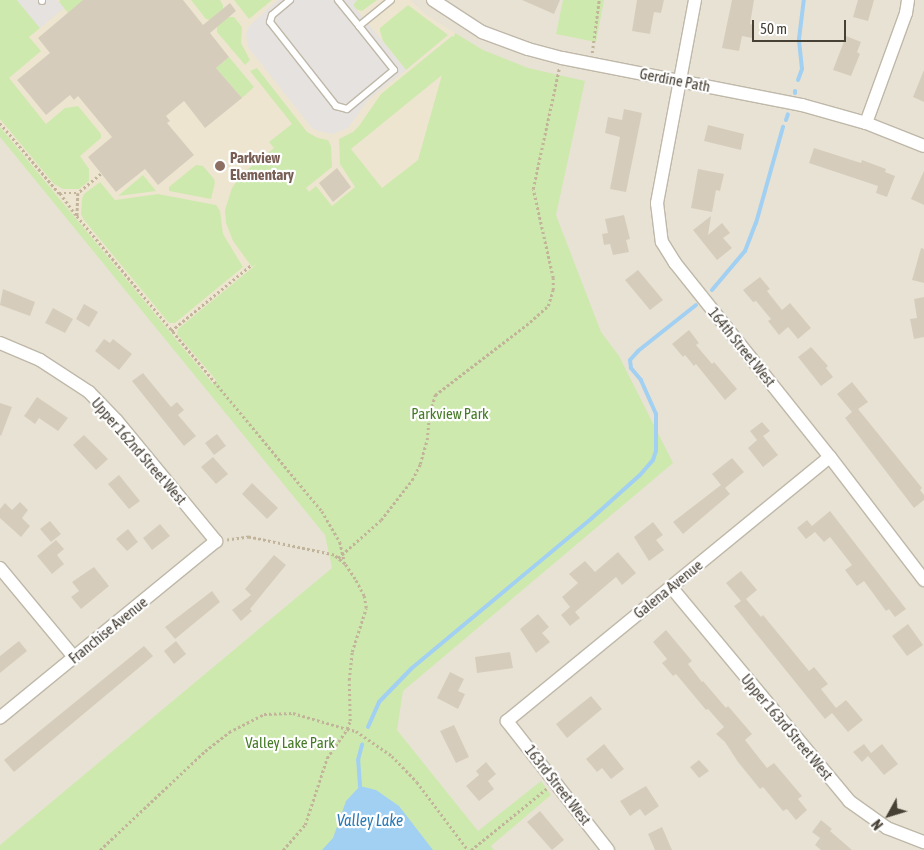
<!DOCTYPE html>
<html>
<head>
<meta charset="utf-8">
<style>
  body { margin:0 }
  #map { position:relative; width:924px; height:850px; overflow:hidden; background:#f4f0e6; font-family:"Asap Condensed",sans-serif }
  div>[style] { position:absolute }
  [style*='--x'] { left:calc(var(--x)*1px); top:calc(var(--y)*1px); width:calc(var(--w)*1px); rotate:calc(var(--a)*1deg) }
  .residential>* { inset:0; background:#e8e2d4 }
  .education>* { inset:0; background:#ede5d0 }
  .green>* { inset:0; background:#cee9ae }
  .parking>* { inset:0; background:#e5e2df }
  .water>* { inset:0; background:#a1d0f2 }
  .stream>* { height:4px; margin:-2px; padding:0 2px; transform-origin:2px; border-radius:2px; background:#a1d0f2 }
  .building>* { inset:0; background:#d6ccbc }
  .path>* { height:2.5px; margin-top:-1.25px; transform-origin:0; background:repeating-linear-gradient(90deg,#c2b49a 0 2.5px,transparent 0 5px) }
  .roads { filter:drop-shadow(1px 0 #bfb8a9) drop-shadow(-1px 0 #bfb8a9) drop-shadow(0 1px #bfb8a9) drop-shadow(0 -1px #bfb8a9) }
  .lane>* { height:6px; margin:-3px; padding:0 3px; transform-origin:3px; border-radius:3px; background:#fff }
  .street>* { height:12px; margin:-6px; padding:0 6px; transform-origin:6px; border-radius:6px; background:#fff }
  .dots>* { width:14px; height:14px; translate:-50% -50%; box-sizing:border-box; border:2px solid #fff; border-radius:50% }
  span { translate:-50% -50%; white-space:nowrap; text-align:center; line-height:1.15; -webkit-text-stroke:4.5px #fff; paint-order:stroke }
  .street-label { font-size:15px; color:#474035 }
  .education-label { font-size:15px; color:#785e54; font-weight:700 }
  .left { translate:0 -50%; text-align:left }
  .park-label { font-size:15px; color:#467a27 }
  .water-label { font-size:16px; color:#2b7ab6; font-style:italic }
  .north { position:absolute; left:864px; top:790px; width:50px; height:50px; -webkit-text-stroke:4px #fff; paint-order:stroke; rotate:231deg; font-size:14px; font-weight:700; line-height:20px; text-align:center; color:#474035 }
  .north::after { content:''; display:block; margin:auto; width:18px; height:22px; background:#474035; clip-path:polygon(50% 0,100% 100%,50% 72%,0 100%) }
  .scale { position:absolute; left:752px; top:20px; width:94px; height:22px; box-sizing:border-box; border:2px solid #474035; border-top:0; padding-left:6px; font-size:15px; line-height:18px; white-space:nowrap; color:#474035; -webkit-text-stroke:4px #fff; paint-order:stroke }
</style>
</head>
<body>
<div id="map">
  <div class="residential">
    <i style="clip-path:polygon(0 0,924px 0,924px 850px,0 850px)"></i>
  </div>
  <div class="education">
    <i style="clip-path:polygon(0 0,410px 0,425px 14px,455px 33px,397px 232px,207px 388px,0 137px)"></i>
  </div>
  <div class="green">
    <i style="clip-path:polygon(0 0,17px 0,40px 28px,29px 37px,41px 51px,9px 78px,46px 124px,65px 108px,78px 106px,101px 134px,101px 138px,80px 156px,89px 169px,89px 181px,79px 189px,63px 189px,54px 184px,0 119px)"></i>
    <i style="clip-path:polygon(60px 0,82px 0,83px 1px,68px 13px,59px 2px)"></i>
    <i style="clip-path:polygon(191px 0,220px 0,223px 5px,223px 9px,210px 20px,206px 19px)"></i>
    <i style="clip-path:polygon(234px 0,272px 0,249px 19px)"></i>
    <i style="clip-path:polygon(357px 0,377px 0,362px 11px,356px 9px,353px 5px)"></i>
    <i style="clip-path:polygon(563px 0,604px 0,596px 42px,556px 34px)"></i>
    <i style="clip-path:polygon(408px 5px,448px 35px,406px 70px,383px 41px,380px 31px,380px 28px)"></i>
    <i style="clip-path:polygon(229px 17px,234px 17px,242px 27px,241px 43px,250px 60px,245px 65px,217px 32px,217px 26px)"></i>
    <i style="clip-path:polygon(evenodd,455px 33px,483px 50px,528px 68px,585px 81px,556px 215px,601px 332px,619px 356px,673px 463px,403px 691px,397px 730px,478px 831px,541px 781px,551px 795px,491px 846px,494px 850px,0 850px,0 845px,332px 568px,325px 535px,0 137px,0 127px,213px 384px,216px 380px,177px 334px,178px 329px,257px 264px,252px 267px,233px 241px,226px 223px,225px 210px,232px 188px,241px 175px,274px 148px,269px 142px,292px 124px,250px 71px,257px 68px,307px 132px,318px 138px,328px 140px,331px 146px,332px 167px,306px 188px,309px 192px,316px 186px,332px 206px,355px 187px,340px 164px,339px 139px,353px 132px,359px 126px,381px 94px,452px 36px,454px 37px,455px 33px,442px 75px,418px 160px,382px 188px,351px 149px,442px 75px)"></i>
    <i style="clip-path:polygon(229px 57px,254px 87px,242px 98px,216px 68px)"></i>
    <i style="clip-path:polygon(196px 165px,203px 166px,214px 179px,215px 183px,211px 199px,169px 191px,169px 187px)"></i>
    <i style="clip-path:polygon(143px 175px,156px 191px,118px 196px)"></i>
    <i style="clip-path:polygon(100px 182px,115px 200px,158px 194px,216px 205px,220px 211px,223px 234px,243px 267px,175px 323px,169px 323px,84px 220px,81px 214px,82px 199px,84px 194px)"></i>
  </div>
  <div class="parking">
    <i style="clip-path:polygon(17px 0,57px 0,64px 8px,40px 28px)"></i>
    <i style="clip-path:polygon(278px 0,357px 0,353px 5px,406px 70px,368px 100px,348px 128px,333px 134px,318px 131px,312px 128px,248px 47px,246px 34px,249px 26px)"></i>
  </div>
  <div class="water">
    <i style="clip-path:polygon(360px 786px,376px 790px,399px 806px,433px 850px,322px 850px,333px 838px,346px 801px)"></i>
  </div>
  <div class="stream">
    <i style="--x:798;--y:80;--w:12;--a:-70"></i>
    <i style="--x:802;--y:69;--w:30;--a:-96"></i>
    <i style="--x:799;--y:39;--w:39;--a:-83"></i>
    <i style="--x:795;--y:93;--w:2;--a:-90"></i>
    <i style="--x:786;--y:120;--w:6;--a:-72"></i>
    <i style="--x:712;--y:290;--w:51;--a:-49.8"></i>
    <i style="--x:745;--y:251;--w:30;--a:-69"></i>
    <i style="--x:756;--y:223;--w:100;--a:-74.3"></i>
    <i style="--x:368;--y:727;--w:27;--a:-66"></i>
    <i style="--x:379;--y:702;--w:47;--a:-45.9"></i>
    <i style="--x:412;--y:668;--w:234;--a:-39.8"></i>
    <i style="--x:592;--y:518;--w:64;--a:-41.9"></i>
    <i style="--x:640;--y:475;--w:20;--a:-49"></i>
    <i style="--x:653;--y:460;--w:9;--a:-72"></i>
    <i style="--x:656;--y:451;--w:37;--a:-90"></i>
    <i style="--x:656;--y:414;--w:37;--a:-114"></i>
    <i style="--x:641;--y:380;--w:16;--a:-130"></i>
    <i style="--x:631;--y:368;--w:8;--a:-97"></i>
    <i style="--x:630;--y:360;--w:12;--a:-48"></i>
    <i style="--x:638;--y:351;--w:74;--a:-38.4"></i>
    <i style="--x:360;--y:786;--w:26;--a:-94"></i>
    <i style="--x:358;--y:760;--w:16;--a:-75"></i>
  </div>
  <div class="building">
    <i style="clip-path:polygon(83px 0,183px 0,203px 25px,230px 3px,236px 11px,210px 33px,229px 57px,216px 68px,242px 98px,205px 128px,184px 101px,166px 116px,170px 121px,167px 123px,194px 155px,158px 185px,145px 169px,116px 192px,88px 157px,112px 137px,78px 96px,74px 100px,70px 95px,46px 115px,17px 80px,50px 53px,38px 38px)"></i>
    <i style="clip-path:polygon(522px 0,560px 0,554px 14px)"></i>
    <i style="clip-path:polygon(637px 0,664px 0,661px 13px,654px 12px,650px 34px,632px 31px)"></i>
    <i style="clip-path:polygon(732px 0,754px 0,750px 24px,754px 25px,752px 38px,742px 36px,739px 51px,722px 48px)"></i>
    <i style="clip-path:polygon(858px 0,874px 0,868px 21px,853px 17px)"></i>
    <i style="clip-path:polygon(846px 36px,861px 42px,857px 52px,860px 54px,851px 76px,833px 70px)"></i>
    <i style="clip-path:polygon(924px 70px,924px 102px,913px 97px)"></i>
    <i style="clip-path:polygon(624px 109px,642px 113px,626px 192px,610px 189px,620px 137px,605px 133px,608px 117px,622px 120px)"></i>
    <i style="clip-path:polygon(708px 125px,744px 134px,741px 150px,704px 141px)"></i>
    <i style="clip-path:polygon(814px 148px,861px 163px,862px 160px,886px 169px,885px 172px,895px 176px,887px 197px,876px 193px,878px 186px,809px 163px)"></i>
    <i style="clip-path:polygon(337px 168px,351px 187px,333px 202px,319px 183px)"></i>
    <i style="clip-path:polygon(698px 169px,724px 174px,720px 191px,716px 190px,712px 212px,691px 208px)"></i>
    <i style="clip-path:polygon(924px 171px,924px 205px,911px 199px)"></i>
    <i style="clip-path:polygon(624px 215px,630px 239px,626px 240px,629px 252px,613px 255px,610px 244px,604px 245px,602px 234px,608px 233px,605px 219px)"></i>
    <i style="clip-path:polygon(711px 216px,708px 235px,722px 223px,730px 233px,723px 238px,732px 248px,717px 260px,693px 230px)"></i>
    <i style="clip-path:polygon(921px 248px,924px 249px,924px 283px,912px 280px)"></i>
    <i style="clip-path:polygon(638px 270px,663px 300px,650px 310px,625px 280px)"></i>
    <i style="clip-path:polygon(760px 277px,770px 289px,767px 291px,782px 310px,790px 303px,811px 328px,798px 339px,788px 327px,779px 335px,768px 321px,771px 319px,756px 301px,753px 302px,743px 290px)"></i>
    <i style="clip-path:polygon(3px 289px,35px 302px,30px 316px,0 305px)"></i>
    <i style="clip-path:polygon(924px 297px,924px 337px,914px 339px,910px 319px,917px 318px,914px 299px)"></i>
    <i style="clip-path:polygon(84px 304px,98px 312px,89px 327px,76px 319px)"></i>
    <i style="clip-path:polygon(53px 308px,73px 319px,65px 333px,45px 323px)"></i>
    <i style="clip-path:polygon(689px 330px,699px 343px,696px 345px,712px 364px,714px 362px,737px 389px,725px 400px,696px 364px,694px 366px,685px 355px,683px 357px,672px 344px)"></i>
    <i style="clip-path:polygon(104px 339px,110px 343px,113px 339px,132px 354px,119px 370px,95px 351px)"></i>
    <i style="clip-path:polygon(811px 347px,828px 366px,826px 368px,833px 377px,821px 386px,798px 357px)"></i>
    <i style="clip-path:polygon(143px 373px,171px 407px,177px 402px,184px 410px,178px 415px,196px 436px,184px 446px,132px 381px)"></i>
    <i style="clip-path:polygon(852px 382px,868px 402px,858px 409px,922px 488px,920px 490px,924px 495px,924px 500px,914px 508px,845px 418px,852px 412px,837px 394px)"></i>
    <i style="clip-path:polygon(37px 397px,68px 418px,58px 431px,39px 418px,35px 424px,24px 416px)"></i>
    <i style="clip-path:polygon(0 403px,12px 407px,1px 436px,0 435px)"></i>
    <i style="clip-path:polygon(762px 422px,770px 431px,763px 436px,778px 455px,763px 467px,748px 448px,757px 440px,750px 431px)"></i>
    <i style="clip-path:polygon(217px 434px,226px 446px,214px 455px,205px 443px)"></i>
    <i style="clip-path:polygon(84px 435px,108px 459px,96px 470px,73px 445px)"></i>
    <i style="clip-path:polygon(213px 457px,228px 474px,216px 484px,201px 467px)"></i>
    <i style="clip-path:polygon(732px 458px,744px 472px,725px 488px,730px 494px,683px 534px,673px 522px,721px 485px,712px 474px)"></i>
    <i style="clip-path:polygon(119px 475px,140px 501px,129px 509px,108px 484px)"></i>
    <i style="clip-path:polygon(252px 483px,278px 508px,267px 519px,242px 494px)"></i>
    <i style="clip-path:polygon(20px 502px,28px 510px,22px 518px,30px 526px,21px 537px,0 518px,0 509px,5px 503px,12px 510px)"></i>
    <i style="clip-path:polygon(830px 511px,906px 609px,895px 617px,889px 609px,886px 611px,864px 581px,857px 586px,845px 570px,852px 565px,830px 537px,824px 542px,815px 532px,806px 539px,797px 528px,807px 520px,812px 526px)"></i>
    <i style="clip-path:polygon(50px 521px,61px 534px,51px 542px,40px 529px)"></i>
    <i style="clip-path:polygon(653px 522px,663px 535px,656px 540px,664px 550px,649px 561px,634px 537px)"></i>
    <i style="clip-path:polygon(160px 524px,170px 536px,152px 550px,143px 538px)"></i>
    <i style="clip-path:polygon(128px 529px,138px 542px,127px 551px,116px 539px)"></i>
    <i style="clip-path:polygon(56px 540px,64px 549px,57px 555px,64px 564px,52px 574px,37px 556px)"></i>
    <i style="clip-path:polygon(618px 552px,636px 573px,622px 585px,616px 577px,575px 612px,580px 618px,570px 626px,561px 615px,570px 607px,562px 597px,578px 583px,569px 574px,585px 561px,595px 572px)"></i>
    <i style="clip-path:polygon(274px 555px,286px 565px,250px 609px,252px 611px,241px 621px,232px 610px,251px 595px,245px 589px)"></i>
    <i style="clip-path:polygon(94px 567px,109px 586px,81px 609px,71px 597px,79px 591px,72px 582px)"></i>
    <i style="clip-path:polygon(741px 571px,757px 590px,746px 599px,761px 617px,763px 615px,809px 671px,814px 667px,828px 684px,821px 689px,836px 708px,846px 700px,863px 720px,848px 732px,832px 713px,825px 719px,734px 606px,741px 601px,726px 583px)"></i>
    <i style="clip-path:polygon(212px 591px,220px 602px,175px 639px,165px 627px)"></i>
    <i style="clip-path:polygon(538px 614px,549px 627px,542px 633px,550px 642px,536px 653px,520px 629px)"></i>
    <i style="clip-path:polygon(908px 624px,923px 645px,907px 656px,892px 636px)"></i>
    <i style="clip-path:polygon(666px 630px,692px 661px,688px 664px,702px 682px,703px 681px,726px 708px,728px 706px,752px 734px,745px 740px,767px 768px,774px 763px,802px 796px,798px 799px,807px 810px,796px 820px,787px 809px,783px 811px,763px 787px,760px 789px,738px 762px,725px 742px,716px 734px,724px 727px,708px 709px,706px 710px,676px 674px,673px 676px,662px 663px,667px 659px,653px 642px)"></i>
    <i style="clip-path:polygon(19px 641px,27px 651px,0 673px,0 656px)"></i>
    <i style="clip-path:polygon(176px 641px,186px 654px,174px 664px,164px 651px)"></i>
    <i style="clip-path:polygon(144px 646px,153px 656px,14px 772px,4px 760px)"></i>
    <i style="clip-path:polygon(510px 652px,513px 668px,477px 673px,475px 657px)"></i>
    <i style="clip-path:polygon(450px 672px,464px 679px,458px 691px,465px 694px,458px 709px,437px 698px)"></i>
    <i style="clip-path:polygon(591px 696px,602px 709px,567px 738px,556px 724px)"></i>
    <i style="clip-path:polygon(454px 725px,469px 757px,456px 763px,440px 731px)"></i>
    <i style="clip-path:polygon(604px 744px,624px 769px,611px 779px,602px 768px,597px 772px,586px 759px)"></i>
    <i style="clip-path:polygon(864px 744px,871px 753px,882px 744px,898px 764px,884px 775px,868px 756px,862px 762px,853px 752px)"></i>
    <i style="clip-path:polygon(699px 760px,709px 771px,699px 778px,690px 767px)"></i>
    <i style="clip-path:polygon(486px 762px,496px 774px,488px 781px,494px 789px,479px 801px,466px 786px,479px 775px,476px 771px)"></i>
    <i style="clip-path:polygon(646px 786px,659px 806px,645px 816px,640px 809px,630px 816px,620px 801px)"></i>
    <i style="clip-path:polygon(540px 811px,564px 840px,552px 850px,527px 822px)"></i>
    <i style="clip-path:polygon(821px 820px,832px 829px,830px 831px,852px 850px,821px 850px,815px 845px,820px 838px,812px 832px)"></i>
    <i style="clip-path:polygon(662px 827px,672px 850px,655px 850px,648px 834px)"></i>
  </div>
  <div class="path">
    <i style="--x:592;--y:53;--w:53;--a:-82.5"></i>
    <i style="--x:0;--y:123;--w:92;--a:49.9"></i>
    <i style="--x:59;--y:193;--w:19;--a:0"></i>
    <i style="--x:101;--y:174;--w:30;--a:140"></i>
    <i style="--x:78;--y:193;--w:23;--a:92"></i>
    <i style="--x:77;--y:216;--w:383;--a:50.3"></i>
    <i style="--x:322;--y:511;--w:36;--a:60"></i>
    <i style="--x:340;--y:542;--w:22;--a:77"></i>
    <i style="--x:60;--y:193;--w:27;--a:54"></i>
    <i style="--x:171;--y:331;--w:104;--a:-39.5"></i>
    <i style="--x:338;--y:558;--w:57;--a:-41.5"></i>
    <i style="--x:381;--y:520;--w:51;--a:-52.2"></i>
    <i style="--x:412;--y:480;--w:18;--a:-63"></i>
    <i style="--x:420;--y:464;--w:25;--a:-74"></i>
    <i style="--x:427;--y:440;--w:24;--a:-85"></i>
    <i style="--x:429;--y:416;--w:22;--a:-74"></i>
    <i style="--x:435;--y:395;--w:120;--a:-37.5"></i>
    <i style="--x:530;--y:322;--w:24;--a:-42"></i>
    <i style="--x:548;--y:306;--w:17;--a:-73"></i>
    <i style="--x:553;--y:290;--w:12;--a:-90"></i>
    <i style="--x:553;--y:278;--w:91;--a:-102.7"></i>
    <i style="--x:533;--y:189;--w:123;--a:-77.8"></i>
    <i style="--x:100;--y:850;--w:144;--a:-43.3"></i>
    <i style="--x:205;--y:751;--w:31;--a:-38"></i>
    <i style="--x:229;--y:732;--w:39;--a:-27"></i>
    <i style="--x:264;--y:714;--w:29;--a:-2"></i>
    <i style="--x:293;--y:713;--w:56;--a:16.5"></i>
    <i style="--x:347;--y:729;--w:9;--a:-69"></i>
    <i style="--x:350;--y:721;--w:41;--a:-91.4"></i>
    <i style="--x:349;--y:680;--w:28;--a:-84"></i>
    <i style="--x:352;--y:652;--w:46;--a:-72.3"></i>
    <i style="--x:366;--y:608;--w:12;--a:-99"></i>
    <i style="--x:364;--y:596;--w:19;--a:-118"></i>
    <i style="--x:355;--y:579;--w:18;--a:-124"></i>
    <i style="--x:345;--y:564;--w:14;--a:-141"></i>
    <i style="--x:334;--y:555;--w:87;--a:-168"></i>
    <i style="--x:249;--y:537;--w:22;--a:172"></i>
    <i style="--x:283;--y:850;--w:33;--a:-49"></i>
    <i style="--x:305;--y:825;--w:71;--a:-71.8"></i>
    <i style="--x:327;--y:758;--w:35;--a:-55"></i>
    <i style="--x:347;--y:729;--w:9;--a:13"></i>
    <i style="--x:356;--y:731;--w:44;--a:34.8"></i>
    <i style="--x:392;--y:756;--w:36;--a:46"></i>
    <i style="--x:417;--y:782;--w:85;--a:53.1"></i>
    <i style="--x:471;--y:850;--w:97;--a:-39.1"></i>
  </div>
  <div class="roads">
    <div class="lane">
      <i style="--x:42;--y:0;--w:1;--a:90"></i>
      <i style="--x:290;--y:0;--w:23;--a:140"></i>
      <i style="--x:272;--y:15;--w:7;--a:106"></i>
      <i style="--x:270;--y:22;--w:107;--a:51.8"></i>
      <i style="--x:336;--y:106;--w:11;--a:15"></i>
      <i style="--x:347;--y:109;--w:61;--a:-39.7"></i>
      <i style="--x:394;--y:70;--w:56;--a:-128.5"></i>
      <i style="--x:338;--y:0;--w:33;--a:51"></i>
      <i style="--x:359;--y:26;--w:41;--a:-39.1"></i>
    </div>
    <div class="street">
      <i style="--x:433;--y:0;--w:59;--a:33.1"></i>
      <i style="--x:482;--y:32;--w:49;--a:20.3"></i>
      <i style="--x:528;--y:49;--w:35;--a:15"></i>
      <i style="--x:562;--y:58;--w:245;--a:11.1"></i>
      <i style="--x:802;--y:105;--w:66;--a:15.7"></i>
      <i style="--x:866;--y:123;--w:62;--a:21.6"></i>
      <i style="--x:695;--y:0;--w:207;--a:100.6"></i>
      <i style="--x:657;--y:203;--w:39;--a:83"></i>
      <i style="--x:662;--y:242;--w:25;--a:58"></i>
      <i style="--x:675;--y:263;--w:248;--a:51.4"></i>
      <i style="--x:830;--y:457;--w:155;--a:52.6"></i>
      <i style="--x:866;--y:123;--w:117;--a:-70"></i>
      <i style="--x:906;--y:13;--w:13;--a:-81"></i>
      <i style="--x:0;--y:343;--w:43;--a:23"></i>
      <i style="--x:40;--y:360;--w:59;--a:33.1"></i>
      <i style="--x:89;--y:392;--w:40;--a:46"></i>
      <i style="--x:117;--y:421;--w:156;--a:50.5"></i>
      <i style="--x:216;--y:541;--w:279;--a:140.7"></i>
      <i style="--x:0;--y:568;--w:116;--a:50.3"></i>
      <i style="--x:671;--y:587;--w:278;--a:50.2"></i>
      <i style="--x:849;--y:801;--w:47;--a:35.4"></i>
      <i style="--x:887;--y:828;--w:40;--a:21"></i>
      <i style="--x:608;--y:850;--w:164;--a:-128.1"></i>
      <i style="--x:507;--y:721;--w:417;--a:-39.3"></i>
    </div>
  </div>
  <div class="dots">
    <i style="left:220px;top:166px;background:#8d6e63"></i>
  </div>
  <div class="street-label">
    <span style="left:675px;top:80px;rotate:11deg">Gerdine Path</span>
    <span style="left:742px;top:347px;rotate:51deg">164th Street West</span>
    <span style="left:139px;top:451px;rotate:49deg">Upper 162nd Street West</span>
    <span style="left:668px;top:589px;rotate:-39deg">Galena Avenue</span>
    <span style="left:108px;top:630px;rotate:-39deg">Franchise Avenue</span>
    <span style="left:787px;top:727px;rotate:50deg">Upper 163rd Street West</span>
    <span style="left:558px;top:785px;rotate:52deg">163rd Street West</span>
  </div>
  <div class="education-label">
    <span class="left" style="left:230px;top:166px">Parkview<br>Elementary</span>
  </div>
  <div class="park-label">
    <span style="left:450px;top:414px">Parkview Park</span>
    <span style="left:290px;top:743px">Valley Lake Park</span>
  </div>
  <div class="water-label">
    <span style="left:370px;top:820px">Valley Lake</span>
  </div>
  <div class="north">N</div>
  <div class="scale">50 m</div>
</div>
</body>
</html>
